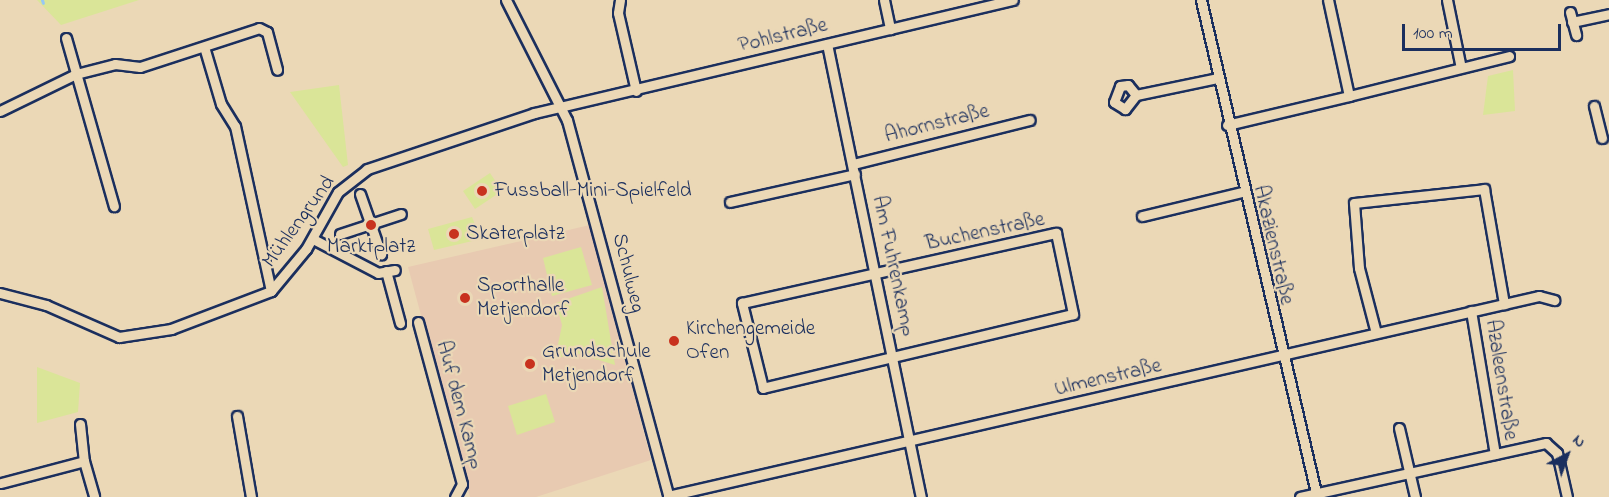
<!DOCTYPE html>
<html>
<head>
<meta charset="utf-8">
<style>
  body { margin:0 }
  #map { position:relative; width:1609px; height:497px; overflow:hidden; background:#ebd8b6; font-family:"Indie Flower",sans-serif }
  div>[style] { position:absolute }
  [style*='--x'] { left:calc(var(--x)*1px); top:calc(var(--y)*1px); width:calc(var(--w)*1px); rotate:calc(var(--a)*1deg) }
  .built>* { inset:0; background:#e8cab1 }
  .green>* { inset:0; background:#dae598 }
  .stream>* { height:3px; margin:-1.5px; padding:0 1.5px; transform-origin:1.5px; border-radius:1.5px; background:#97c8f3 }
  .roads { filter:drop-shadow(2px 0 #1b2f5e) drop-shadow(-2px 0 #1b2f5e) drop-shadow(0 2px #1b2f5e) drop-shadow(0 -2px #1b2f5e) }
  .street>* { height:9px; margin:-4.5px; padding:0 4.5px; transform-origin:4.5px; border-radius:4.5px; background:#ebd8b6 }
  .dots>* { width:16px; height:16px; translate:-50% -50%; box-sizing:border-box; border:3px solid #ebd8b6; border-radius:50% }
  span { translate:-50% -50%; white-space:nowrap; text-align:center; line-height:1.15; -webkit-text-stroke:4.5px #ebd8b6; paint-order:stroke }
  .street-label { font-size:21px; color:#1b2f5e }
  .poi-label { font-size:21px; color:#1b2f5e }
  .left { translate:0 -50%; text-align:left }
  .north { position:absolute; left:1537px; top:425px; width:60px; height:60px; -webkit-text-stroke:4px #ebd8b6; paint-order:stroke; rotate:41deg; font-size:16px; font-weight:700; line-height:24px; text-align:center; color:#1b2f5e }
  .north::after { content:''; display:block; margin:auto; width:21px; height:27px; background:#1b2f5e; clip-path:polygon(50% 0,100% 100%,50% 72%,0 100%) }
  .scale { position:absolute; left:1402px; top:24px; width:159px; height:27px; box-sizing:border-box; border:3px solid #1b2f5e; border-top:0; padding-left:8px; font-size:18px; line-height:21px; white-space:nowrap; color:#1b2f5e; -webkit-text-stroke:4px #ebd8b6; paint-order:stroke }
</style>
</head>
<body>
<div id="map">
  <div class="built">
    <i style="clip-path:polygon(590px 225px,651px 460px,536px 497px,470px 497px,408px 267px)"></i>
  </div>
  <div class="green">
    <i style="clip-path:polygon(37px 0,139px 0,61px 25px)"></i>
    <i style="clip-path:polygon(1513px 70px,1515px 111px,1483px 115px,1488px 76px)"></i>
    <i style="clip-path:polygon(339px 85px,348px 165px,343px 167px,290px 92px)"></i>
    <i style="clip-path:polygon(490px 173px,502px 191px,475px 209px,463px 191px)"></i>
    <i style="clip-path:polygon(472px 217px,481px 239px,434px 250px,428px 229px)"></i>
    <i style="clip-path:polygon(581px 247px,592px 285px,552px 296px,543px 258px)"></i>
    <i style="clip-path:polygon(602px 287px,615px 365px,576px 353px,555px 359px,562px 325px,556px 303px)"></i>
    <i style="clip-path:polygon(37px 367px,80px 383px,78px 412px,37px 423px)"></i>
    <i style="clip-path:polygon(546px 394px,555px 422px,517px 435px,508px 406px)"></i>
  </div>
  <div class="stream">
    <i style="--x:42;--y:0;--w:3;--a:72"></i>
  </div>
  <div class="roads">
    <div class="street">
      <i style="--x:506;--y:0;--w:135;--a:63.1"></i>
      <i style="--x:567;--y:120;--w:391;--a:74.9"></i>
      <i style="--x:620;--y:0;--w:13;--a:99"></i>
      <i style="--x:618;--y:13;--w:80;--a:77"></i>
      <i style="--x:884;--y:0;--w:30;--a:78"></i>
      <i style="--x:1201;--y:0;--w:510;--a:76.86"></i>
      <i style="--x:1447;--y:0;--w:69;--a:78.4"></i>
      <i style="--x:1570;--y:12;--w:24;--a:75"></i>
      <i style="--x:1572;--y:22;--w:38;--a:-12"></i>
      <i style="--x:66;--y:38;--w:175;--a:74.1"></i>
      <i style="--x:827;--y:44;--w:463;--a:78.3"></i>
      <i style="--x:205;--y:50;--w:56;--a:73.5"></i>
      <i style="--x:221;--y:104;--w:26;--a:58"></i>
      <i style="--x:235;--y:126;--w:169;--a:77.7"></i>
      <i style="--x:1136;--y:95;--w:18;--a:128"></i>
      <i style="--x:1125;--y:109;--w:13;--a:-148"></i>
      <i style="--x:1114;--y:102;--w:17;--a:-69"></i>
      <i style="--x:1120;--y:86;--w:8;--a:-7"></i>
      <i style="--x:1128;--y:85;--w:13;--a:51"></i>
      <i style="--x:1136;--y:95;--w:84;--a:-11.7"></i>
      <i style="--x:1349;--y:96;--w:165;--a:-14"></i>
      <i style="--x:1594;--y:106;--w:33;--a:76"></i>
      <i style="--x:0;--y:111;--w:85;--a:-26"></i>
      <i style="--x:76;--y:74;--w:40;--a:-14.4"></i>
      <i style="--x:115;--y:64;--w:25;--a:7"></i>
      <i style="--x:140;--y:67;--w:125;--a:-18.1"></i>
      <i style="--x:259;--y:28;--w:9;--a:27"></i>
      <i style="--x:267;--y:32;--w:39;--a:75"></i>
      <i style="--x:1227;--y:125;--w:125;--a:-13.4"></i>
      <i style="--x:1349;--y:96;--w:98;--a:-102.3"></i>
      <i style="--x:853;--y:164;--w:182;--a:-14"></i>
      <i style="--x:360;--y:194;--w:64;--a:70.7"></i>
      <i style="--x:730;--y:202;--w:128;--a:-12.6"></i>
      <i style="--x:1142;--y:216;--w:103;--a:-13.5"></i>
      <i style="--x:1056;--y:233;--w:83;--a:78.1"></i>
      <i style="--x:1073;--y:314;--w:319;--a:166.6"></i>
      <i style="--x:763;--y:388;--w:88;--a:-103.9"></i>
      <i style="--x:742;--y:303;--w:322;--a:-12.6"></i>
      <i style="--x:340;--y:234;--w:64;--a:-18.2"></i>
      <i style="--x:313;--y:239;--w:73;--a:27.6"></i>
      <i style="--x:378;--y:273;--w:17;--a:-10"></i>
      <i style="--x:386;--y:271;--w:54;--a:74.9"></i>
      <i style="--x:0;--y:293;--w:48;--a:14.6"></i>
      <i style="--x:46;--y:305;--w:80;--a:23.7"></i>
      <i style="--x:119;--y:337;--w:53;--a:-8.7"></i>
      <i style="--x:171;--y:329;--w:107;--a:-20.8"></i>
      <i style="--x:271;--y:291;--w:55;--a:-50.2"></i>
      <i style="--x:306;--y:249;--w:65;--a:-60.7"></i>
      <i style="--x:338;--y:192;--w:37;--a:-38"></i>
      <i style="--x:367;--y:169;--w:176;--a:-18.5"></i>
      <i style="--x:534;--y:113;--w:492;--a:-13.3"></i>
      <i style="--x:1471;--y:311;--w:145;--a:80.5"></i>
      <i style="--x:418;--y:322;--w:168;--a:74.8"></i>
      <i style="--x:462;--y:484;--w:15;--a:118"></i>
      <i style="--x:1376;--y:333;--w:67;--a:-104.7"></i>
      <i style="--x:1359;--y:268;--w:65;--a:-94.4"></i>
      <i style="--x:1354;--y:203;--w:131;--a:-6.1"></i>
      <i style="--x:1484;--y:189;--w:117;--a:80.1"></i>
      <i style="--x:237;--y:416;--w:82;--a:80.2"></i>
      <i style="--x:80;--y:424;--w:37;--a:84"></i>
      <i style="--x:1399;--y:428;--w:71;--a:76.9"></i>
      <i style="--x:1;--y:483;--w:86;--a:-14.8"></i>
      <i style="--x:84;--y:461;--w:37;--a:74"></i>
      <i style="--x:668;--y:496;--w:894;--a:-12.93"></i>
      <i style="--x:1539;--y:296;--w:16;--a:15"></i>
      <i style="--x:1300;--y:497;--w:252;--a:-12.4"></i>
      <i style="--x:1546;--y:443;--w:15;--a:42"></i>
      <i style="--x:1557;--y:453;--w:45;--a:77.2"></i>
    </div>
  </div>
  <div class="dots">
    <i style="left:482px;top:191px;background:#c8321e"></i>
    <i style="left:371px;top:225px;background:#c8321e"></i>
    <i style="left:454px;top:234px;background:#c8321e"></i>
    <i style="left:465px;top:298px;background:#c8321e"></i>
    <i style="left:674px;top:341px;background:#c8321e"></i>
    <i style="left:530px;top:364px;background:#c8321e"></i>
  </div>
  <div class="street-label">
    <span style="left:783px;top:36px;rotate:-14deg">Pohlstraße</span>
    <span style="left:937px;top:124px;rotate:-14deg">Ahornstraße</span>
    <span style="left:299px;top:222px;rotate:-54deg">Mühlengrund</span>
    <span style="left:985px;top:232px;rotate:-12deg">Buchenstraße</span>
    <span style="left:1273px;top:245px;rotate:77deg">Akazienstraße</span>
    <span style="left:893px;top:266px;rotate:78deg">Am Fuhrenkamp</span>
    <span style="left:628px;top:273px;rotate:76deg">Schulweg</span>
    <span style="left:1108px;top:378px;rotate:-13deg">Ulmenstraße</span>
    <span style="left:1501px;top:380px;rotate:81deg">Azaleenstraße</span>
    <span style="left:459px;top:405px;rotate:75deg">Auf dem Kamp</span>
  </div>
  <div class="poi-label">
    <span class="left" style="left:494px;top:191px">Fussball-Mini-Spielfeld</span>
    <span class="left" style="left:466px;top:234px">Skaterplatz</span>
    <span style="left:371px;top:247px">Marktplatz</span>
    <span class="left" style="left:477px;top:298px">Sporthalle<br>Metjendorf</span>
    <span class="left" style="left:686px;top:341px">Kirchengemeide<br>Ofen</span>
    <span class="left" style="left:542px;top:364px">Grundschule<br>Metjendorf</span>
  </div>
  <div class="north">N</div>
  <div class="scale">100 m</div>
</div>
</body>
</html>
